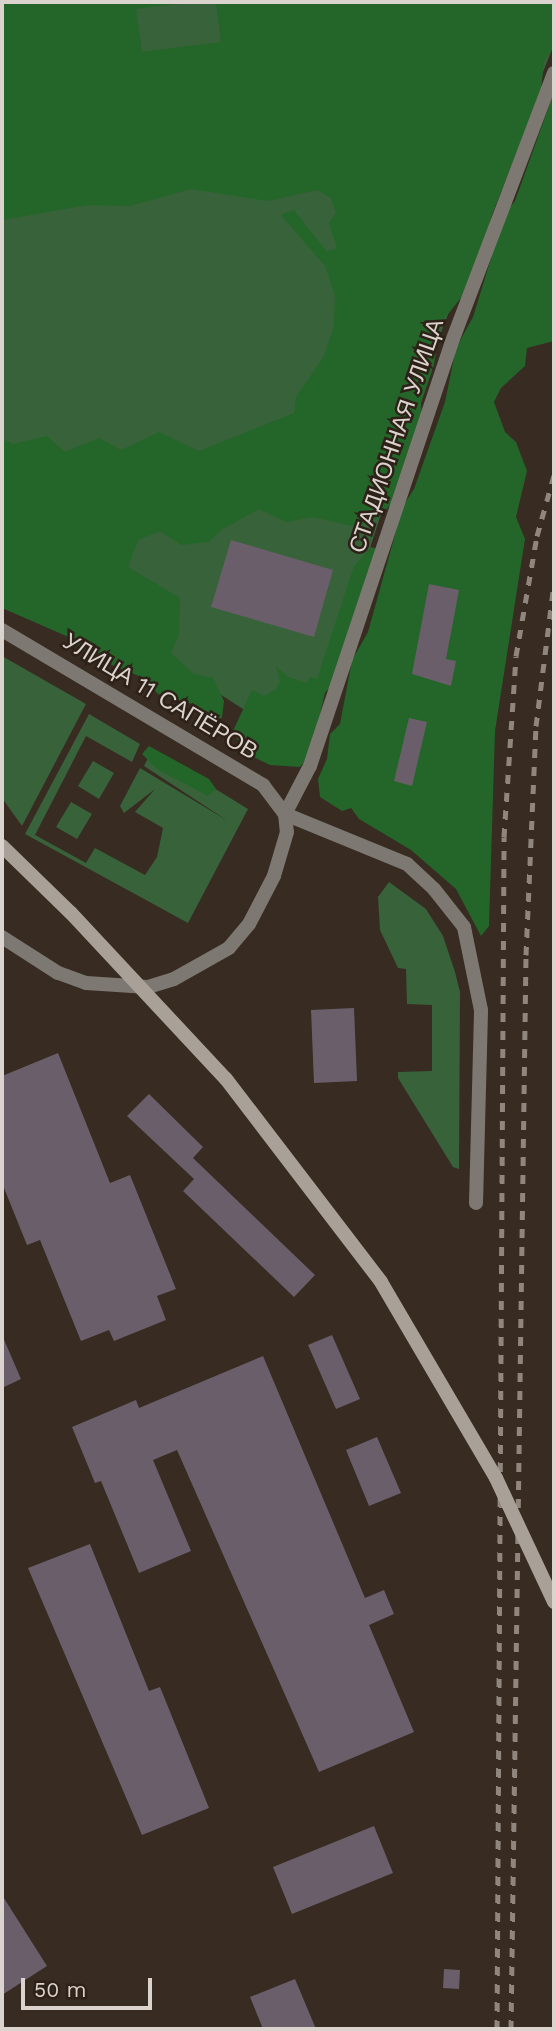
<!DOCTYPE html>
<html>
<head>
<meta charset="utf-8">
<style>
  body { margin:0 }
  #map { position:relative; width:556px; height:2031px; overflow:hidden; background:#372b22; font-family:"Work Sans",sans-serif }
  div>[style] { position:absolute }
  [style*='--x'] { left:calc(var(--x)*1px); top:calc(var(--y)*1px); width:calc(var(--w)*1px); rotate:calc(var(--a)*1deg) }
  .green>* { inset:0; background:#38623a }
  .forest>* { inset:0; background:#24652a }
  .building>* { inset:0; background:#6a5e6a }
  .minor>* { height:14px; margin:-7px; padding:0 7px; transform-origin:7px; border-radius:7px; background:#7d7872 }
  .tertiary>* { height:14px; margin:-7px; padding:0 7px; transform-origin:7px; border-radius:7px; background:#7d7872 }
  .secondary>* { height:14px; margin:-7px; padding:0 7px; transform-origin:7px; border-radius:7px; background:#a9a198 }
  .rail>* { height:5px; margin-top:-2.5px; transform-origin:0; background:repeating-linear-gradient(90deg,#90867e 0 9px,transparent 0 18px) }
  .secondary-bridge>* { height:14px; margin:-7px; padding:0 7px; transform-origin:7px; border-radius:7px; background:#a9a198 }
  span { translate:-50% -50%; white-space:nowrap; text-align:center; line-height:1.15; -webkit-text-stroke:5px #2d2118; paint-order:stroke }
  .street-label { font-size:23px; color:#dbd3cd }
  .frame { position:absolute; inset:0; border:4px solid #dbd3cd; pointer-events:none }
  .scale { position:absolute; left:21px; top:1978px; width:131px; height:32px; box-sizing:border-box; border:4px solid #dbd3cd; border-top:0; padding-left:9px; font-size:21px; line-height:24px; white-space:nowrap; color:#dbd3cd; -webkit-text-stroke:5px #2d2118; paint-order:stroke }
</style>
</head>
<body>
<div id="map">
  <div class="green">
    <i style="clip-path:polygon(2px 2px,554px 2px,554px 44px,431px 358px,332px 667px,301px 746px,2px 555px)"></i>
    <i style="clip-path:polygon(2px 656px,86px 704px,22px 826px,2px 798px)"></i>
    <i style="clip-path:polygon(89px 714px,140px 744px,132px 762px,86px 736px,35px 835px,86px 863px,95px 848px,145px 875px,157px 857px,163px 828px,135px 812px,155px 789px,124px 813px,120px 806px,140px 768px,228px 821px,144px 766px,152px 750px,248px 809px,188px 923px,25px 834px)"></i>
    <i style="clip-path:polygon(93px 761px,114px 773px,99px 799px,78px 786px)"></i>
    <i style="clip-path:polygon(71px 802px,92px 814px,77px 839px,56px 827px)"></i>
    <i style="clip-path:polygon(389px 882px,426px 909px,443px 936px,455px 972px,460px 992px,459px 1169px,453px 1167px,398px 1078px,398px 1072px,432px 1071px,432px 1005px,407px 1004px,406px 969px,398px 968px,380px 930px,378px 897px)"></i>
  </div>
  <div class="forest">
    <i style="clip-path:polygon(2px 2px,194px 2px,136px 9px,142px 52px,221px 42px,216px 2px,554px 2px,554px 47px,544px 61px,541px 91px,492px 215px,477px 278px,440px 324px,434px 365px,421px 403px,423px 428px,396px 498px,380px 517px,356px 527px,313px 517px,286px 522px,259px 509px,221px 530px,209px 542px,181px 545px,160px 531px,138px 540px,128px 567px,180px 598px,179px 634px,171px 653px,194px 674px,213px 678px,224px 701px,222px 718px,209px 720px,196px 705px,158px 694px,144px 678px,87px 655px,73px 639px,2px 608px,2px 439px,13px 444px,47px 436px,65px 452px,99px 438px,121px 450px,159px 432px,199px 451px,294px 413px,296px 397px,324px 356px,334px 326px,335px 295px,325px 266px,281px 215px,294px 210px,327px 252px,337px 248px,329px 223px,336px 213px,331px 198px,318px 190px,268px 201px,191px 189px,130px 206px,88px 205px,2px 220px)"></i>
    <i style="clip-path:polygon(554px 92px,554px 341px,527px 348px,525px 366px,501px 388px,494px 402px,505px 432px,516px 442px,527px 471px,516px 517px,525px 539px,495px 731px,489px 926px,481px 936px,456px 889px,411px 850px,359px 819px,351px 808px,342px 811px,320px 797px,318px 779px,327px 759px,330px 734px,340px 724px,352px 660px,368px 632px,403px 506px,414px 489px,445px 402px,456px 348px,473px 317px,505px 213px,515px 201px)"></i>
    <i style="clip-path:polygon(371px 547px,378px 549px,335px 681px,325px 693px,311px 753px,300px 767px,270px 765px,245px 753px,233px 731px,252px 690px,264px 696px,276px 689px,280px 681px,276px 666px,288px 677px,307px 683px,310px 677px,317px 679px,354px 566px)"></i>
    <i style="clip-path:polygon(149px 746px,209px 779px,216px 789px,208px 796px,157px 769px,142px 754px)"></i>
  </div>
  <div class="building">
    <i style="clip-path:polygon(231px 540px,333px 570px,314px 637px,211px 607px)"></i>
    <i style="clip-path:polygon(429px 584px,459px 590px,446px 659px,456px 661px,451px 686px,412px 674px)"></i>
    <i style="clip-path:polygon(409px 718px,427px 722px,412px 786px,394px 781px)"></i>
    <i style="clip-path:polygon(354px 1008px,357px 1081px,314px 1083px,311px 1010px)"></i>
    <i style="clip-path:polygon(58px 1053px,110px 1183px,130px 1175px,176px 1289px,157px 1296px,166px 1320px,114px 1341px,109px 1330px,81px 1341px,40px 1240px,27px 1245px,2px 1183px,2px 1076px)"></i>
    <i style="clip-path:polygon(149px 1094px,203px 1147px,193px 1158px,315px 1275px,294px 1297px,183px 1191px,194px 1179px,127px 1116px)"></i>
    <i style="clip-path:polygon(2px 1335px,21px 1379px,2px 1388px)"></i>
    <i style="clip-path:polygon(332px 1335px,360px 1399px,336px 1409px,308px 1345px)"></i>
    <i style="clip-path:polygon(263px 1356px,365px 1598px,384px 1590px,394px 1614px,369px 1625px,414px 1732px,319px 1772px,177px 1450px,153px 1460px,191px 1551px,139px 1573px,101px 1481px,95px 1483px,72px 1427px,136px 1400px,139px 1408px)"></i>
    <i style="clip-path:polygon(377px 1437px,401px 1493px,369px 1506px,346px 1450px)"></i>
    <i style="clip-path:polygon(90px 1544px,149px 1691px,160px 1687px,209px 1808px,142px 1835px,28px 1568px)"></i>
    <i style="clip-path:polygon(374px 1826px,393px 1873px,292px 1914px,273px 1867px)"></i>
    <i style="clip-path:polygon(2px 1895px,47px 1966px,2px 1995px)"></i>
    <i style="clip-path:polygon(444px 1969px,460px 1970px,459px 1989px,443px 1988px)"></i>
    <i style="clip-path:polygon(295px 1979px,316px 2029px,263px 2029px,250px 1997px)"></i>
  </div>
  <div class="minor">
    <i style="--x:476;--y:1203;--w:193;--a:-88.5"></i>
    <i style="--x:481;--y:1010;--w:85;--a:-101.6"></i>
    <i style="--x:464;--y:927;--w:48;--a:-128.3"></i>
    <i style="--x:434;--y:889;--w:37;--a:-137"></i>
    <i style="--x:407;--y:864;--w:132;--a:-157.7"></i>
    <i style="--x:285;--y:814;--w:54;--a:-62.5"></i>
    <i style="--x:310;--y:766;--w:445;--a:-71.5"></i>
    <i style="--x:451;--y:344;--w:290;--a:-69.2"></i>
  </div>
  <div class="tertiary">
    <i style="--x:2;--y:630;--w:304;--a:30.7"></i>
    <i style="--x:263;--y:785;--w:36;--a:53"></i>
    <i style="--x:285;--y:814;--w:18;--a:84"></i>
    <i style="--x:287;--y:832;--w:46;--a:106.5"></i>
    <i style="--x:274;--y:876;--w:54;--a:117.5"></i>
    <i style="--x:249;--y:924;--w:31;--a:130"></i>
    <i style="--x:229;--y:948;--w:63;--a:150.6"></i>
    <i style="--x:174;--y:979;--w:28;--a:163"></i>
    <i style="--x:147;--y:987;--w:61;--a:-176.2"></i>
    <i style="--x:86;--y:983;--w:30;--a:-160"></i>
    <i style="--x:58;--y:973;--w:67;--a:-147.3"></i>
  </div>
  <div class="secondary">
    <i style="--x:2;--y:846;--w:96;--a:44.2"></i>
  </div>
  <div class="rail">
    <i style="--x:497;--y:2029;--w:1192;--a:-89.66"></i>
    <i style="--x:504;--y:837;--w:181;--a:-86.2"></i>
    <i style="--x:516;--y:656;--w:122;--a:-80.1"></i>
    <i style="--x:537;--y:536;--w:63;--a:-74.4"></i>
    <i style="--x:511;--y:2029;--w:1074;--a:-89.2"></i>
    <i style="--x:526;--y:955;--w:229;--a:-87.5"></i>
    <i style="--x:536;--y:726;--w:144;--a:-82.8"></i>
  </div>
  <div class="secondary-bridge">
    <i style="--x:71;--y:913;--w:227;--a:47"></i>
    <i style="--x:226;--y:1079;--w:255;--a:52.6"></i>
    <i style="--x:381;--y:1282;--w:227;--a:59.6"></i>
    <i style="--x:496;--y:1478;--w:137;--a:64.9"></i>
  </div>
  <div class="street-label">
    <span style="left:397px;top:436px;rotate:-71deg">СТАДИОННАЯ УЛИЦА</span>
    <span style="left:160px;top:697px;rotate:31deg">УЛИЦА 11 САПЁРОВ</span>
  </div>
  <div class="frame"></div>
  <div class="scale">50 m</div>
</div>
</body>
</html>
